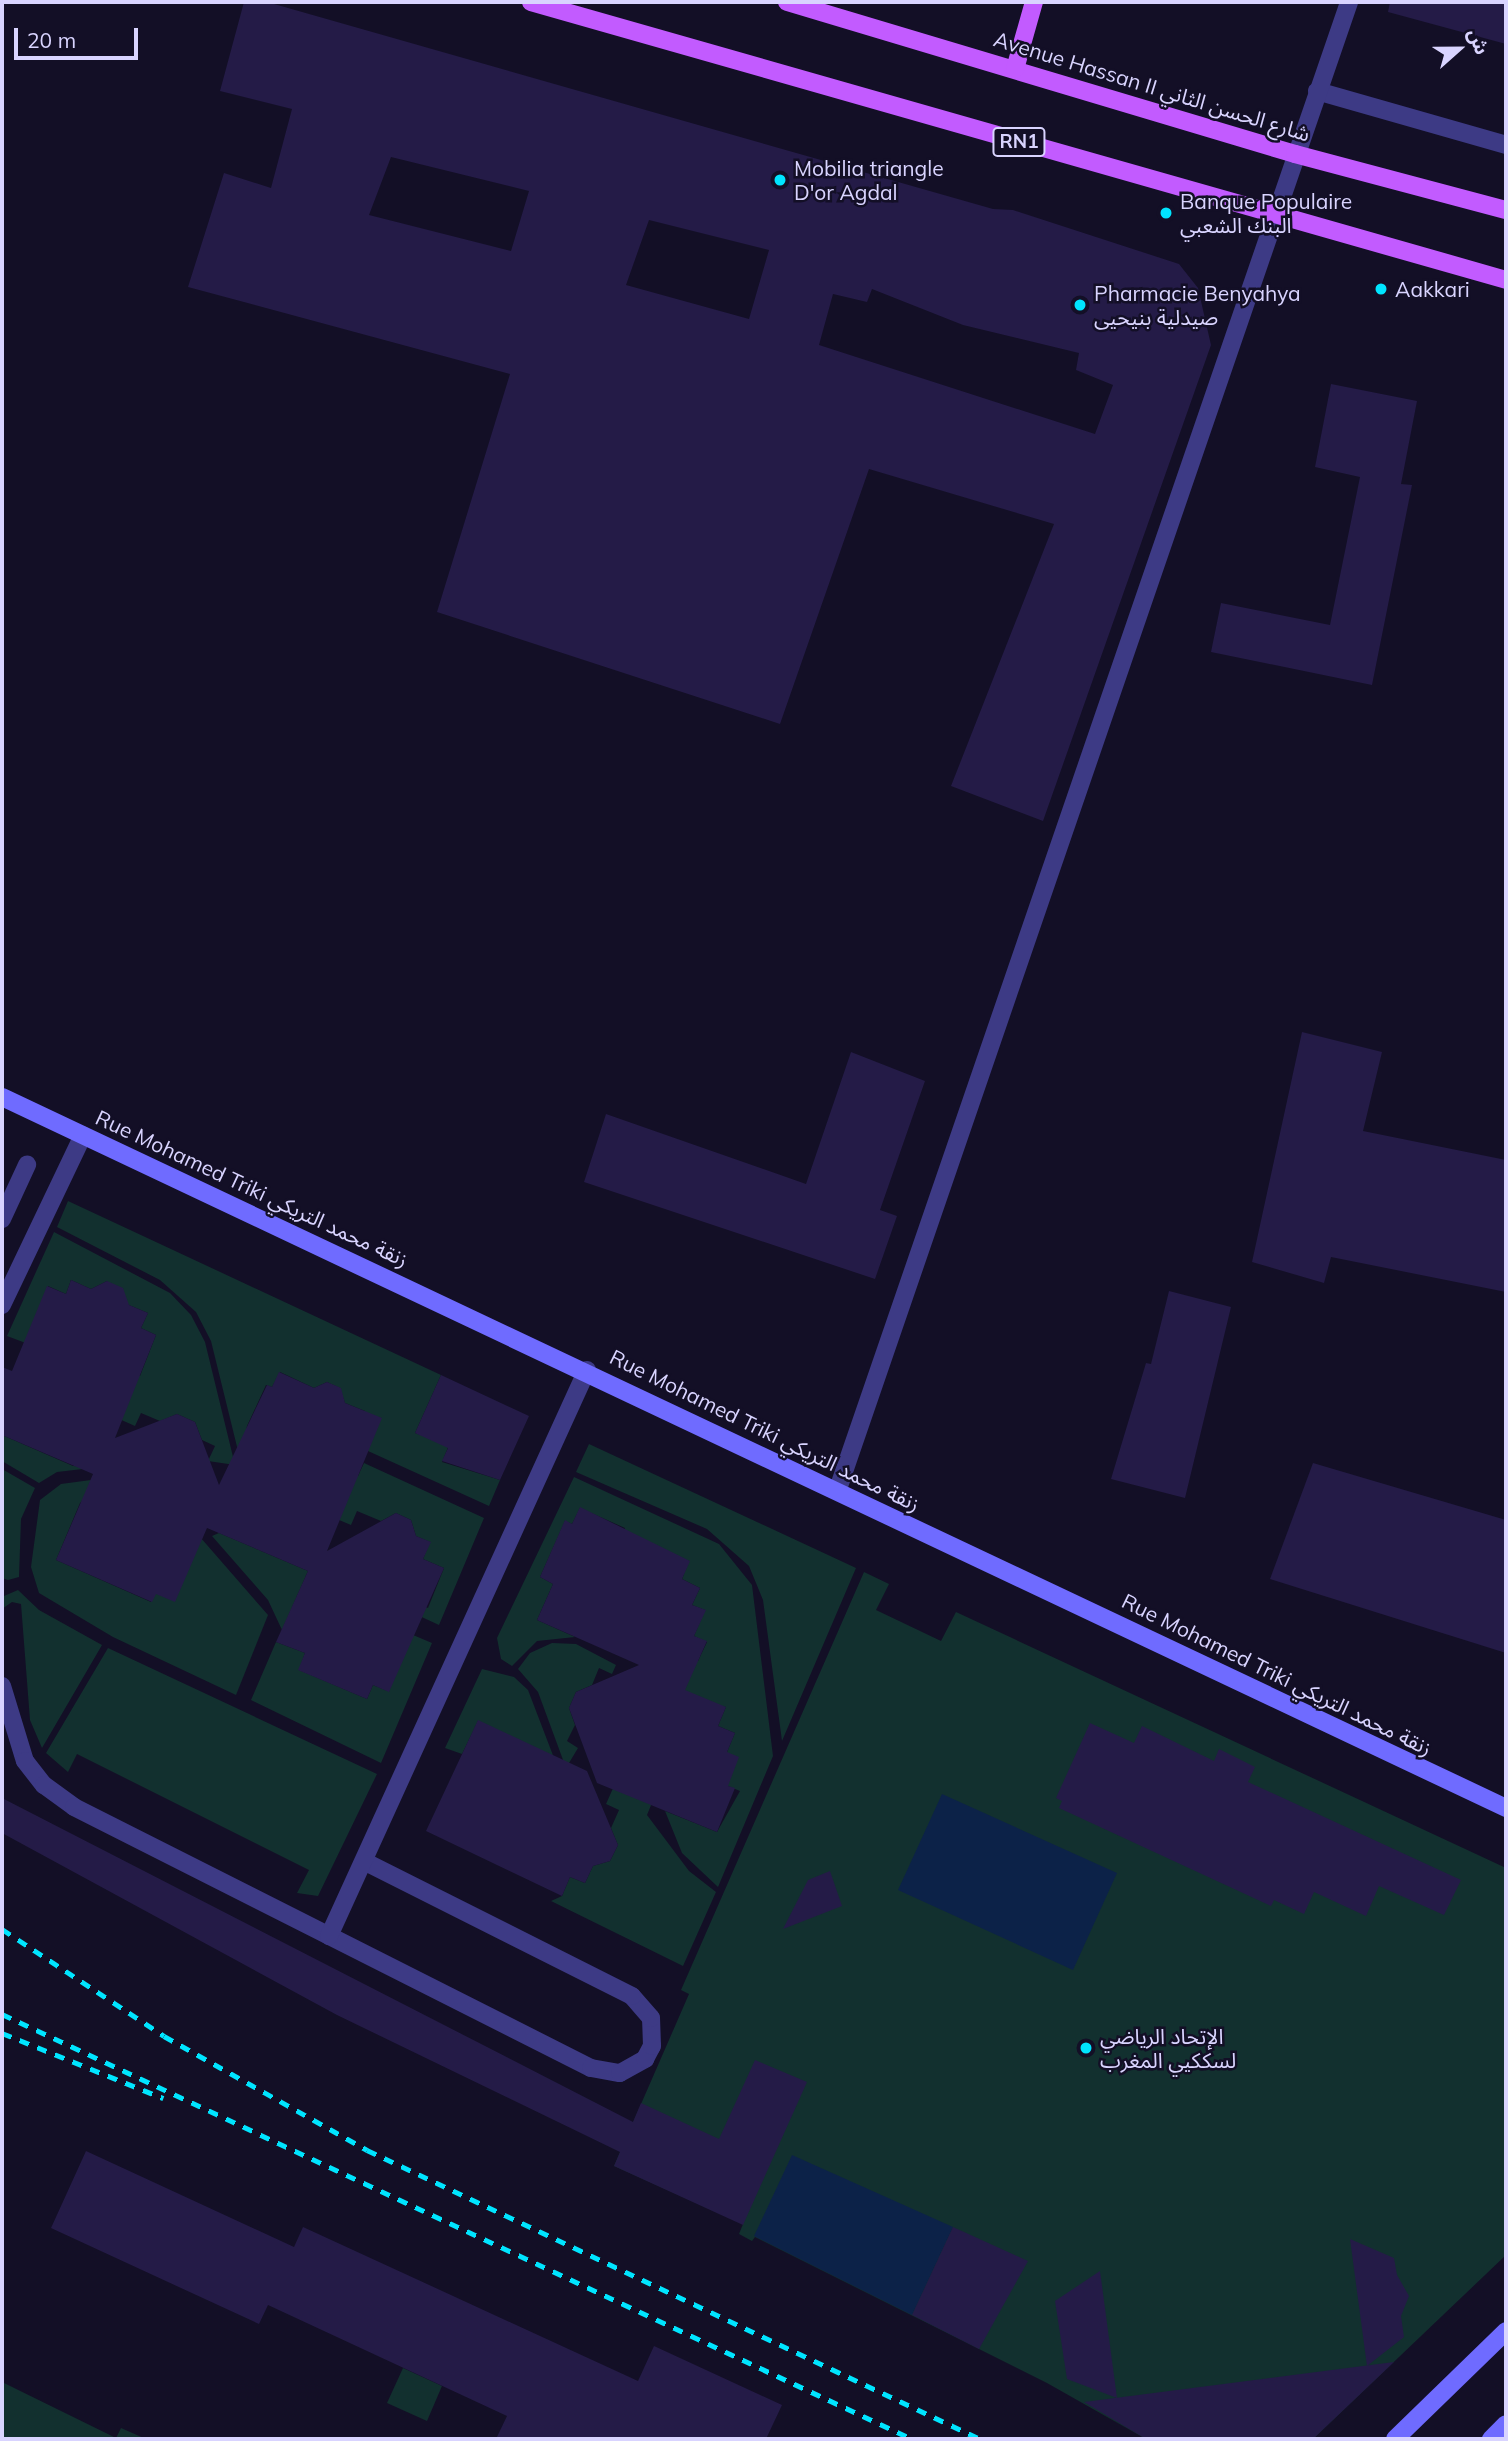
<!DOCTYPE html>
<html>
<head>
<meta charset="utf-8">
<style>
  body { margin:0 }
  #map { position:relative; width:1508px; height:2441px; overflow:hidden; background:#130f26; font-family:Mulish,"Noto Sans Arabic",sans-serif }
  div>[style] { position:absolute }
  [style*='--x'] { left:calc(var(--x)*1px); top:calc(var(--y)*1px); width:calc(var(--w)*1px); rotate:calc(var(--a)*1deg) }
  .green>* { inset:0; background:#12302f }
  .water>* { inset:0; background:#0c2248 }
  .building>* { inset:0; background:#241b47 }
  .street>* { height:18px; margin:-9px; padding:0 9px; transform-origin:9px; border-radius:9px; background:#3d3a85 }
  .secondary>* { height:18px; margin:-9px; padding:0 9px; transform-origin:9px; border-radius:9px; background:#6f6bff }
  .primary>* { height:18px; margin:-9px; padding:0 9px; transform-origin:9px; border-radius:9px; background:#c25bff }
  .rail>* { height:5px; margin-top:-2.5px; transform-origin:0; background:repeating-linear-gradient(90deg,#00e5ff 0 10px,transparent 0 19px) }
  .dots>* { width:19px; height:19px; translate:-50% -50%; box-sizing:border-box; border:4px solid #130f26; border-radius:50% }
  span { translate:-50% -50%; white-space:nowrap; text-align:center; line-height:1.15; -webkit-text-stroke:5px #130f26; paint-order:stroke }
  .shield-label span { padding:2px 5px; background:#130f26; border:2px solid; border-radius:5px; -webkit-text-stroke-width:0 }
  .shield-label { font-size:19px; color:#d9d4ff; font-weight:700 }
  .street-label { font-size:21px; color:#d9d4ff }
  .poi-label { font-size:21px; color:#d9d4ff }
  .left { translate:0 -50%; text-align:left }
  .frame { position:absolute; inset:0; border:4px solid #d9d4ff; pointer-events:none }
  .north { position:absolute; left:1424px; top:14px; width:70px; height:70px; -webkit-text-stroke:5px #130f26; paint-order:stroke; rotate:69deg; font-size:19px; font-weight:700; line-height:28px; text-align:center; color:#d9d4ff }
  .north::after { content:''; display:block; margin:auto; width:24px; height:32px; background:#d9d4ff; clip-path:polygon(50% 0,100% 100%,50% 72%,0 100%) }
  .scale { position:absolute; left:14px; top:28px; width:124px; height:32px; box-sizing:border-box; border:4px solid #d9d4ff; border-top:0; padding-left:9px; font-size:21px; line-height:24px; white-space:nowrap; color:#d9d4ff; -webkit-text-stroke:5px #130f26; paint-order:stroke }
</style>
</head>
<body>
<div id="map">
  <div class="green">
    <i style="clip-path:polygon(68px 1201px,441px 1375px,415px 1433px,449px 1445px,442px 1462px,500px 1480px,489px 1506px,368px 1451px,365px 1411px,345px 1403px,340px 1388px,327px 1382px,314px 1388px,280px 1372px,272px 1387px,266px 1385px,247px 1426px,241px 1463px,211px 1341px,196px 1312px,160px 1280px,57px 1227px)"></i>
    <i style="clip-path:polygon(54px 1232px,170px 1293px,191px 1315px,205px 1342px,235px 1465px,208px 1461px,215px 1446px,202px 1440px,195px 1422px,177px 1414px,160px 1421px,141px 1413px,135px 1426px,117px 1418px,117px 1367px,140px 1376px,156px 1335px,141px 1328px,148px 1313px,129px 1305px,107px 1281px,91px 1289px,71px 1280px,66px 1294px,48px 1286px,39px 1348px,7px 1336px)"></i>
    <i style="clip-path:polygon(2px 1435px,73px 1466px,100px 1467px,57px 1472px,39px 1483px,2px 1461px)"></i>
    <i style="clip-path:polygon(589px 1444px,856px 1568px,782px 1741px,763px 1600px,749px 1566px,707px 1529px,576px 1472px)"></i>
    <i style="clip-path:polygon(364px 1463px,484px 1518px,439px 1625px,402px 1608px,406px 1599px,428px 1608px,444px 1568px,423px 1559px,430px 1542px,416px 1536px,411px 1520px,396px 1513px,381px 1521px,357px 1511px,351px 1525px,332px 1517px,333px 1466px,358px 1476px)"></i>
    <i style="clip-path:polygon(2px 1469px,35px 1488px,21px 1519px,19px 1577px,8px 1580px,2px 1578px)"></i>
    <i style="clip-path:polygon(574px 1477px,719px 1544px,752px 1585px,773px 1756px,718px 1887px,682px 1853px,665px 1811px,717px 1832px,740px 1791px,728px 1786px,727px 1752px,735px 1733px,718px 1726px,726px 1707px,666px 1701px,689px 1658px,698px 1661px,707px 1642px,694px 1636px,705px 1610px,692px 1605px,700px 1588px,682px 1579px,689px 1561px,667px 1551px,618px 1546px,625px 1528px,580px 1508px,572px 1524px,565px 1521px,540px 1577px,553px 1584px,537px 1620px,575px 1637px,537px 1641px,512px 1666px,501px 1659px,497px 1638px)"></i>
    <i style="clip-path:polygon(106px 1478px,80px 1503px,56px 1560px,151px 1602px,187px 1522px,268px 1615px,236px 1695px,113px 1637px,39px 1593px,31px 1567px,40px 1500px,61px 1484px)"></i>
    <i style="clip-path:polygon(219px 1533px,308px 1571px,282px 1630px,268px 1600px,212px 1536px)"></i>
    <i style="clip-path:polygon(864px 1572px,889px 1584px,876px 1610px,941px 1641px,956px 1612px,1506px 1868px,1506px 2255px,1313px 2439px,1146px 2439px,1047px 2383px,755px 2237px,752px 2241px,739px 2234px,743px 2224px,614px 2166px,689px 1994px,681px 1990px)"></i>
    <i style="clip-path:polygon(18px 1590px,39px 1610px,102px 1645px,42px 1748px,30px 1720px,21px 1604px,12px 1602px,2px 1609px,4px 1596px)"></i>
    <i style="clip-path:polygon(394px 1627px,432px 1643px,381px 1763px,251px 1700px,276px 1642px,305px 1653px,299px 1670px,367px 1699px,373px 1685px,388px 1691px)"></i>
    <i style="clip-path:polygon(552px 1643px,576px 1644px,616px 1665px,612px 1674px,599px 1668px,592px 1685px,576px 1692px,569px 1708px,575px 1725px,567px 1741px,578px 1748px,566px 1768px,538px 1692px,518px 1669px,530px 1653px)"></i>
    <i style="clip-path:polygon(108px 1648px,377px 1774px,318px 1896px,297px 1893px,309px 1870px,77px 1754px,68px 1772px,46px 1753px)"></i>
    <i style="clip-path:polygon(482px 1669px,514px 1677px,528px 1690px,559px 1771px,478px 1721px,462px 1754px,445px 1748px)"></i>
    <i style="clip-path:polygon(614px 1786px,658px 1788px,647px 1815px,689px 1871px,716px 1892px,683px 1966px,551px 1901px,562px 1896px,570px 1877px,585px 1883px,593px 1866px,610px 1861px,618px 1845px,611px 1828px,619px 1810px,606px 1804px)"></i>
    <i style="clip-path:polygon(403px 2368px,442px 2386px,427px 2421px,387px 2403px)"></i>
    <i style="clip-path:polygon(2px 2382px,116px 2438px,121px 2428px,146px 2439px,2px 2439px)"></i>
  </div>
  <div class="water">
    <i style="clip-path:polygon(942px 1794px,1117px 1873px,1073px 1970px,898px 1890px)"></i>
    <i style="clip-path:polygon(792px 2155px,953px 2227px,912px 2315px,754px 2236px)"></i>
  </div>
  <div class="building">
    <i style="clip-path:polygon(evenodd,244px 2px,267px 2px,993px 209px,1013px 210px,1179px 264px,1198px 288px,1211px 345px,1043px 821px,951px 786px,1054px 524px,869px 469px,780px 724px,437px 612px,510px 374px,188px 287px,224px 173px,271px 188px,292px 109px,220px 91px,244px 2px,391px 157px,529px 191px,511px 251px,369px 215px,391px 157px,244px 2px,649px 220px,769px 250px,749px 319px,626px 285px,649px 220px,244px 2px,872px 289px,963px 325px,1079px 353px,1076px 370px,1113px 385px,1095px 434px,819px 345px,833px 294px,867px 302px,872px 289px)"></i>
    <i style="clip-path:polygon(1390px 2px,1506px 2px,1506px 44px,1388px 12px)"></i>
    <i style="clip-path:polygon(1331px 384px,1417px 401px,1401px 484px,1412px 485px,1372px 685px,1211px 652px,1221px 603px,1330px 625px,1360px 477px,1315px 467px)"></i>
    <i style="clip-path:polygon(1302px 1032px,1382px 1052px,1363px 1131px,1506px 1160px,1506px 1292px,1331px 1257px,1324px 1283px,1252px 1262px)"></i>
    <i style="clip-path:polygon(851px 1052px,925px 1081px,880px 1210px,897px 1216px,875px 1279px,584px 1182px,606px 1114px,806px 1184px)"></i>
    <i style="clip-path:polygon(71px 1280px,91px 1289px,107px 1281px,123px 1288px,129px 1305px,148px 1313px,141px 1328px,156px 1335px,115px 1438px,177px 1414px,195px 1422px,219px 1485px,267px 1385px,272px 1387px,279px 1372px,314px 1388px,327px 1382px,341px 1388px,345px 1403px,382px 1418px,327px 1551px,396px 1513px,411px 1520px,416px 1536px,431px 1542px,423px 1559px,444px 1568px,389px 1692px,373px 1685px,367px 1699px,298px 1670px,305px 1653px,276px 1642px,308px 1571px,207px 1528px,175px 1602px,156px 1594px,152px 1602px,56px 1560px,93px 1474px,2px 1435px,2px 1367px,12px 1371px,47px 1286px,66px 1294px)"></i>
    <i style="clip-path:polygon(1169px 1291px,1231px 1307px,1185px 1498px,1111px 1479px,1146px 1363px,1151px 1364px)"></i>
    <i style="clip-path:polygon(441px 1375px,529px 1416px,500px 1480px,442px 1461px,448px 1448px,415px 1433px)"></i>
    <i style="clip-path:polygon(1313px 1463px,1506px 1520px,1506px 1653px,1270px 1579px)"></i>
    <i style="clip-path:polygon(580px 1507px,690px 1561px,682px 1579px,700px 1588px,692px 1605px,706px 1610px,694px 1636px,707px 1641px,685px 1690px,726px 1707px,718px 1726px,735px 1733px,727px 1752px,739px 1757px,728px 1786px,735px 1788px,717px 1832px,597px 1783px,569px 1708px,576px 1692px,639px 1665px,537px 1620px,553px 1584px,540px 1577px,565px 1520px,572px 1524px)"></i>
    <i style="clip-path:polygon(478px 1720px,587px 1771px,618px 1845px,610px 1861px,593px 1866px,585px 1883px,570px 1877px,562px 1896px,426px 1831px)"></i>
    <i style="clip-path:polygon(1090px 1723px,1134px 1743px,1142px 1726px,1214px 1761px,1219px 1749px,1255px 1767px,1248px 1782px,1461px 1880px,1444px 1915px,1379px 1886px,1366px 1916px,1314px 1892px,1304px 1914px,1274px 1900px,1271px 1906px,1059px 1808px,1062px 1801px,1056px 1798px)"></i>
    <i style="clip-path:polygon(2px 1798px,633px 2122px,641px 2103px,719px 2139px,755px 2060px,807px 2082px,743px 2225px,614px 2166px,620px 2152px,337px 2015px,2px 1833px)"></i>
    <i style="clip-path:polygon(830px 1871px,842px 1906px,783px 1929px,808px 1880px)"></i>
    <i style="clip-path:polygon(86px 2151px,294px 2247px,303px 2227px,638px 2381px,654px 2346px,782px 2405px,766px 2439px,496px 2439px,507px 2416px,268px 2305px,259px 2324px,51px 2228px)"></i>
    <i style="clip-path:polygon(953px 2227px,1028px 2261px,979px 2349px,912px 2315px)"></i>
    <i style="clip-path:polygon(1350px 2239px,1394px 2258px,1397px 2275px,1409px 2296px,1401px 2316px,1404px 2337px,1367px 2366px)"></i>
    <i style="clip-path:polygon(1100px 2271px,1117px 2398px,1067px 2379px,1055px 2301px)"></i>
    <i style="clip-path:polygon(1394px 2362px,1313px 2439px,1146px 2439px,1084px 2402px)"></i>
  </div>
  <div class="street">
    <i style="--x:1317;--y:91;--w:197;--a:15.9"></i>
    <i style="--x:2;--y:1219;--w:60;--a:-65.2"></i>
    <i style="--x:2;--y:1305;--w:188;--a:-64.5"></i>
    <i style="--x:838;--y:1489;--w:1572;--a:-71.03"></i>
    <i style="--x:2;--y:1686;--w:78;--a:73"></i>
    <i style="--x:25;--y:1761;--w:31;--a:52"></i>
    <i style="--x:44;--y:1785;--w:37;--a:36"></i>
    <i style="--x:74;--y:1807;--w:579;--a:26.79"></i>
    <i style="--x:591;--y:2068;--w:29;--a:10"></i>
    <i style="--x:620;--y:2073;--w:29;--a:-29"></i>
    <i style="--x:645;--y:2059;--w:15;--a:-62"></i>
    <i style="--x:652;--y:2046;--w:28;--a:-92"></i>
    <i style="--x:651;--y:2018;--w:29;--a:-131"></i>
    <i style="--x:632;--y:1996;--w:300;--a:-153.3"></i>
    <i style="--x:329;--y:1936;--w:622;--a:-65.5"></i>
  </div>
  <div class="secondary">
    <i style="--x:2;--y:1097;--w:1664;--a:25.3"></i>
    <i style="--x:1395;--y:2439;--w:155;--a:-44.2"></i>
    <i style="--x:1491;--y:2439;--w:21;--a:-45"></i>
  </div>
  <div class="primary">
    <i style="--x:531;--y:2;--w:1014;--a:15.91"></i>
    <i style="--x:787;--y:2;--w:530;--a:16.66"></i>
    <i style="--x:1295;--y:154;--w:218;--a:14.9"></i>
    <i style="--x:1015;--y:69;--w:70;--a:-74.2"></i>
  </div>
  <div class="rail">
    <i style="--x:2;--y:1929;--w:194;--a:33.4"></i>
    <i style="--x:164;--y:2036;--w:233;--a:29.3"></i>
    <i style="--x:367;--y:2150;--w:678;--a:25.24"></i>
    <i style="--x:2;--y:2014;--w:1004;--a:25.03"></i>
    <i style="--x:2;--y:2033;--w:174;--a:22"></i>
  </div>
  <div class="dots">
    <i style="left:780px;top:180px;background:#00e5ff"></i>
    <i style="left:1166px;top:213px;background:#00e5ff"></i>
    <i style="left:1381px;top:289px;background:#00e5ff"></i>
    <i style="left:1080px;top:305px;background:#00e5ff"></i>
    <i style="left:1086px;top:2048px;background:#00e5ff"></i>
  </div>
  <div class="shield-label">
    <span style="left:1019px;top:142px">RN1</span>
  </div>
  <div class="street-label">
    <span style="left:1152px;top:86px;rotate:17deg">Avenue Hassan II شارع الحسن الثاني</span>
    <span style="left:252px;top:1188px;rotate:25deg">Rue Mohamed Triki زنقة محمد التريكي</span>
    <span style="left:765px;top:1430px;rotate:26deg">Rue Mohamed Triki زنقة محمد التريكي</span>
    <span style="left:1277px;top:1674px;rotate:26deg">Rue Mohamed Triki زنقة محمد التريكي</span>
  </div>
  <div class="poi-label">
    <span class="left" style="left:794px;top:180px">Mobilia triangle<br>D'or Agdal</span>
    <span class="left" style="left:1180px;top:213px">Banque Populaire<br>البنك الشعبي</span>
    <span class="left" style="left:1395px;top:289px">Aakkari</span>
    <span class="left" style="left:1094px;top:305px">Pharmacie Benyahya<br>صيدلية بنيحيى</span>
    <span class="left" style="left:1100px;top:2048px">الإتحاد الرياضي<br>لسككيي المغرب</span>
  </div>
  <div class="frame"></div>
  <div class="north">ش</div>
  <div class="scale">20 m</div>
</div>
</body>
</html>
